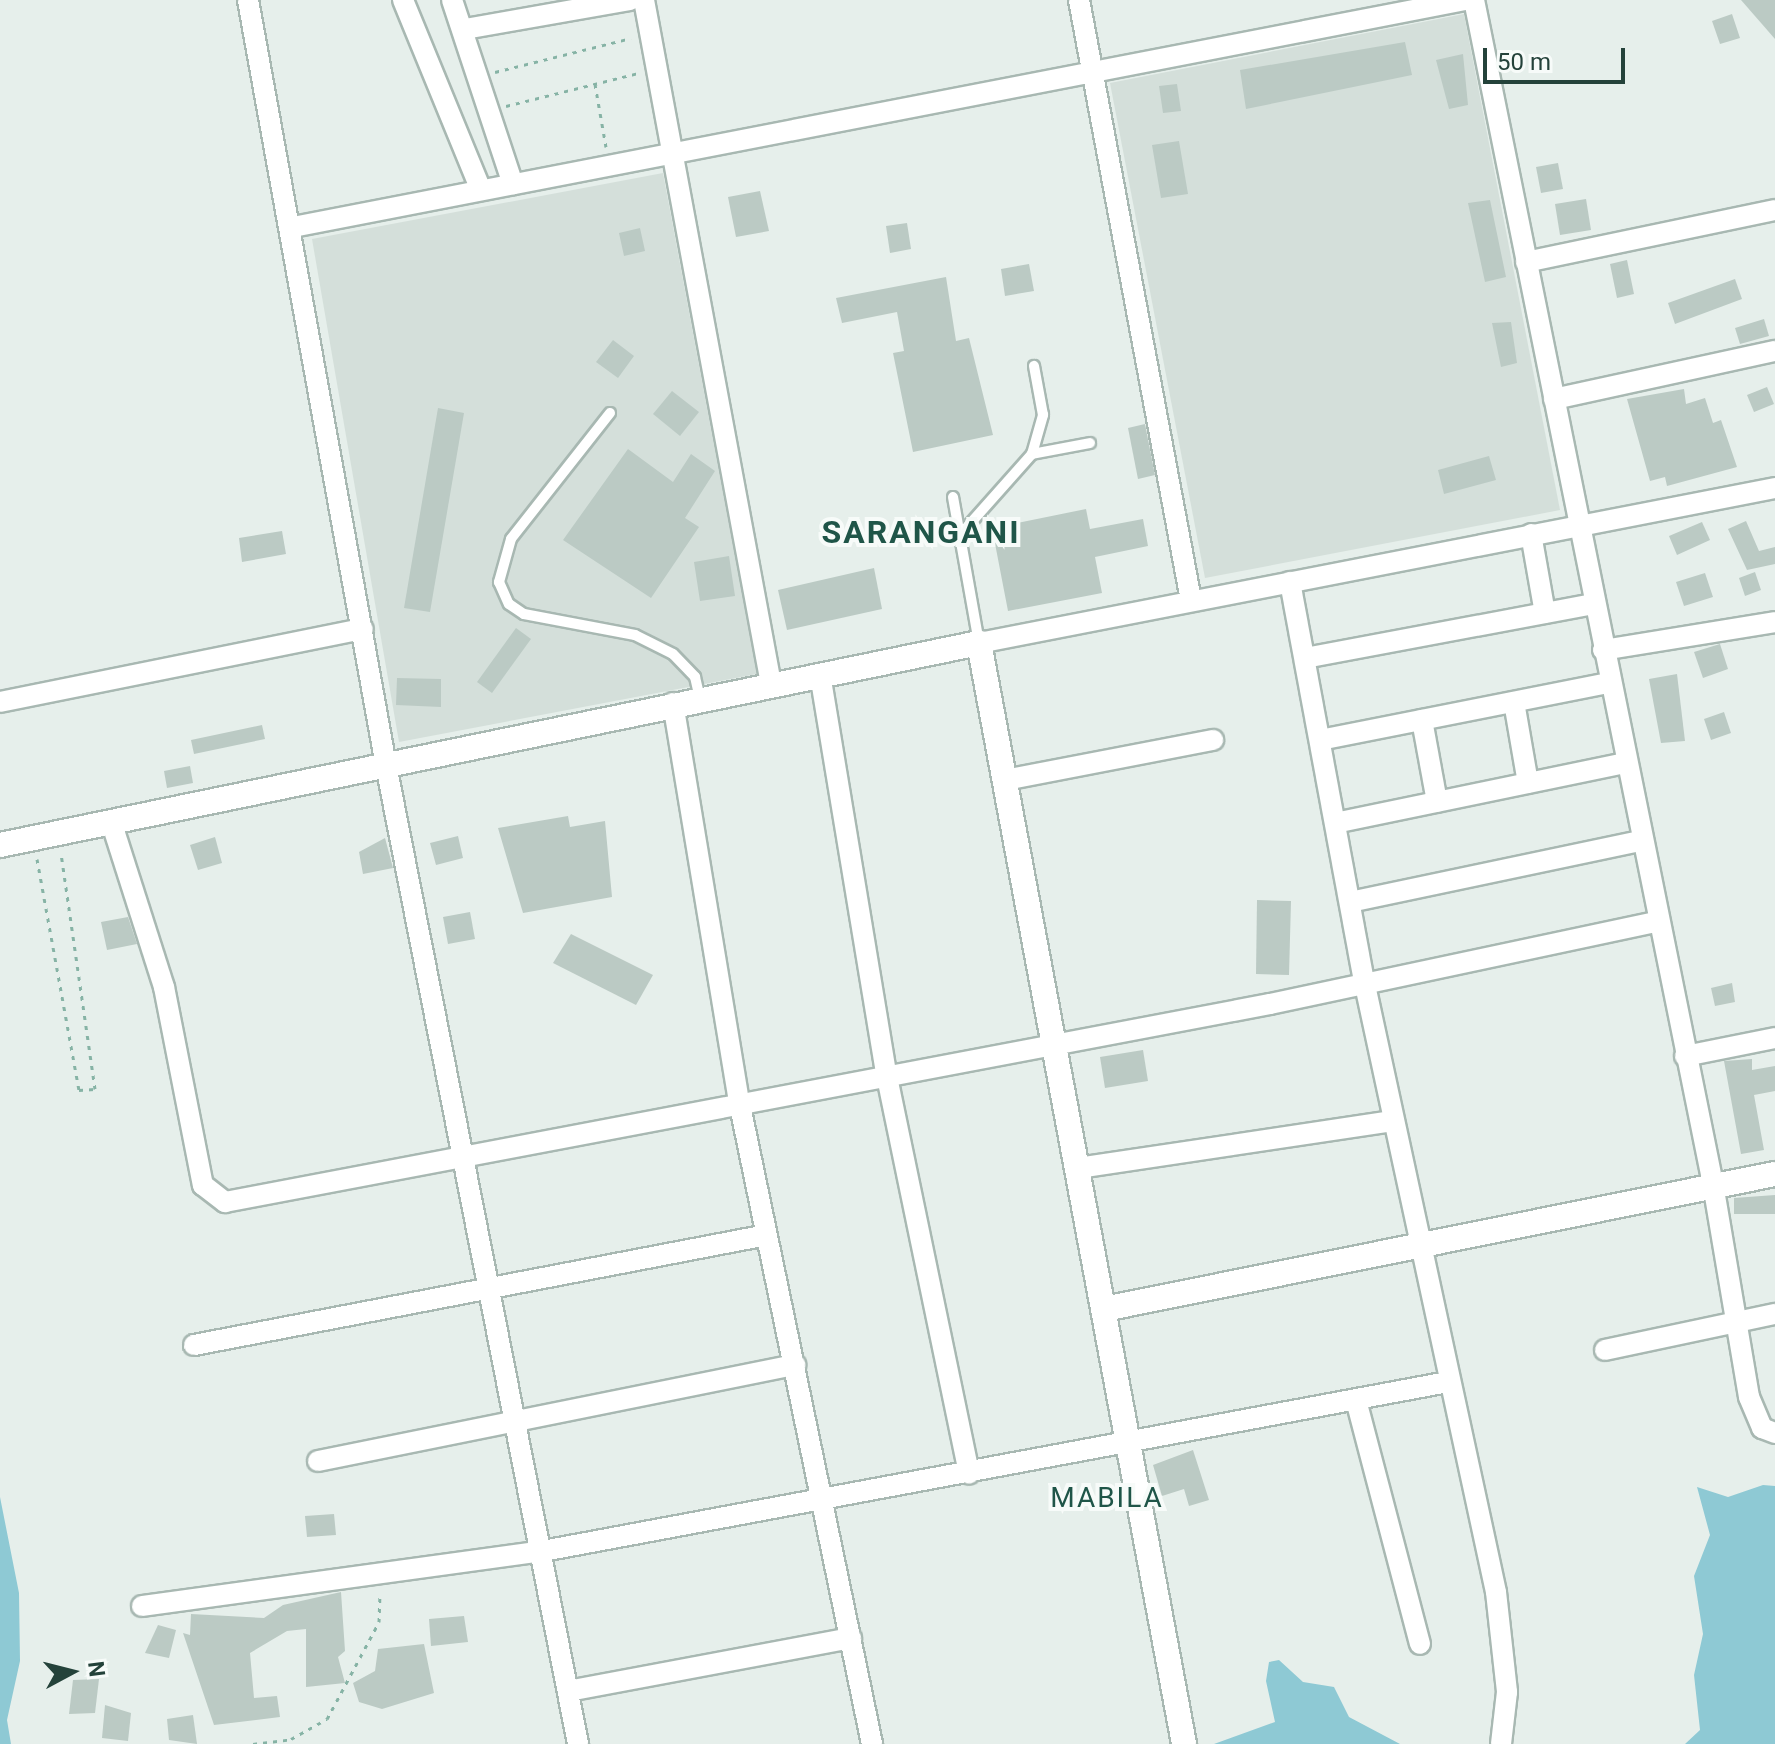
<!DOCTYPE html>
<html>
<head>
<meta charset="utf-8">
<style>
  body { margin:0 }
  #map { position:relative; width:1775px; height:1744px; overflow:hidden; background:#e6efeb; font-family:Roboto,sans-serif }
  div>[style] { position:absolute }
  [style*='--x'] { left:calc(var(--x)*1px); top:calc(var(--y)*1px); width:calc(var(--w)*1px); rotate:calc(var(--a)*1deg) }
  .built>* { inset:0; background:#d4dfda }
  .water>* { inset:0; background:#8ec9d4 }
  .building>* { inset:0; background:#bbcac4 }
  .path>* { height:3px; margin-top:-1.5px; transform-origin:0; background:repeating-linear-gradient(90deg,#86b3a5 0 4px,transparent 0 10px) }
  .roads { filter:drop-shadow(2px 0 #a8b8b2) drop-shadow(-2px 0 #a8b8b2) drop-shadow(0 2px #a8b8b2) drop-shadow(0 -2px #a8b8b2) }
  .lane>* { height:10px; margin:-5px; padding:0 5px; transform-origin:5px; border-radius:5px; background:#fff }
  .street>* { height:20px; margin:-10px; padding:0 10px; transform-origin:10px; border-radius:10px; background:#fff }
  .secondary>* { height:24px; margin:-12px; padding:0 12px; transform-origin:12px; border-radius:12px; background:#fff }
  span { translate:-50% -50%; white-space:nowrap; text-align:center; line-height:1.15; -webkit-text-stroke:8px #f7fbf9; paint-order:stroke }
  .quarter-label { font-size:28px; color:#1f5548; letter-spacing:2px }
  .district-label { font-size:32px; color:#1f5548; font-weight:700; letter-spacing:2px }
  .north { position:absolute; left:32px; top:1632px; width:80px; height:80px; -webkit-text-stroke:6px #f7fbf9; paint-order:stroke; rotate:83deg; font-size:22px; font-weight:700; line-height:32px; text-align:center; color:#24423a }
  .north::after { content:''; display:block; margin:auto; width:28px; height:36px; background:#24423a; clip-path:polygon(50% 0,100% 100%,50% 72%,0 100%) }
  .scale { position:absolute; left:1483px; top:48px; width:142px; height:36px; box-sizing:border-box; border:4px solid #24423a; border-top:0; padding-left:10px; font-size:24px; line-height:28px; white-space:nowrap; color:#24423a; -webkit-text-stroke:6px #f7fbf9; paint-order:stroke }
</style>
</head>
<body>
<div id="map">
  <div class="built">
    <i style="clip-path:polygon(1464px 14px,1560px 510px,1205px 578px,1110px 83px)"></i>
    <i style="clip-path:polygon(663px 173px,757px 674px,399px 742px,312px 239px)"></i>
  </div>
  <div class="water">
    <i style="clip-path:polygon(1763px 1485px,1775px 1486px,1775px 1744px,1685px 1744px,1700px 1730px,1694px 1675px,1703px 1634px,1694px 1576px,1710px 1535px,1697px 1487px,1728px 1497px)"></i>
    <i style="clip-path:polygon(0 1497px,19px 1593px,20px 1661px,7px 1720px,11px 1744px,0 1744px)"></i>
    <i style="clip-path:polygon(1279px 1660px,1303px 1682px,1334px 1687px,1349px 1717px,1400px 1744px,1214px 1744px,1275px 1722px,1266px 1681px,1269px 1662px)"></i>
  </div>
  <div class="building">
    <i style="clip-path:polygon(1741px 0,1775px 0,1775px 39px)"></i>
    <i style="clip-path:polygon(1732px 14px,1740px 38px,1720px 44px,1712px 21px)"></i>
    <i style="clip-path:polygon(1405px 42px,1412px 75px,1246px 109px,1240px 70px)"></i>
    <i style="clip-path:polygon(1463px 54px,1468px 105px,1449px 109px,1436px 60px)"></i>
    <i style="clip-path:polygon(1177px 84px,1181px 111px,1163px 113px,1159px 86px)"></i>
    <i style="clip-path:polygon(1179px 141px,1188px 194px,1161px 198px,1152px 145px)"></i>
    <i style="clip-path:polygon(1558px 163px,1563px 189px,1541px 193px,1536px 167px)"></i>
    <i style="clip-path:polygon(760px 191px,769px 231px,736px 237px,728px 197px)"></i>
    <i style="clip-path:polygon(1586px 199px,1591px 230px,1560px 235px,1555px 204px)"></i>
    <i style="clip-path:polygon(1490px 200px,1506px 277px,1485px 282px,1468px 203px)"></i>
    <i style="clip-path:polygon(907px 223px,911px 249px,890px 253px,886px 226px)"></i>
    <i style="clip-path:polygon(640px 228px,645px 251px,624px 256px,619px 233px)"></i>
    <i style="clip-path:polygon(1627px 260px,1634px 294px,1617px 298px,1610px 264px)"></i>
    <i style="clip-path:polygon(1029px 264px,1034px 291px,1005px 296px,1001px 269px)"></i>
    <i style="clip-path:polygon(946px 277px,956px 341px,969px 338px,993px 435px,913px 452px,893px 353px,904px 351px,897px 312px,842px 323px,836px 298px)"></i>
    <i style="clip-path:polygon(1735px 279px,1742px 299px,1675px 324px,1668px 303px)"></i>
    <i style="clip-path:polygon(1764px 319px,1769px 336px,1740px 344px,1735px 328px)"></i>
    <i style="clip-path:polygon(1511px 322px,1517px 363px,1501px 367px,1492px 323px)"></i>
    <i style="clip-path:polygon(613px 340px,634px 356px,618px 378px,596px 362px)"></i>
    <i style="clip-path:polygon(1767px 387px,1774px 404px,1754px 412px,1747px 395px)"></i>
    <i style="clip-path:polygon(1684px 389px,1686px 404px,1705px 398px,1713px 423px,1721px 420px,1737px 467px,1667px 486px,1665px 477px,1650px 481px,1627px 399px)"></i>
    <i style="clip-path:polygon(672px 391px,699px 412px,680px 436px,653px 414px)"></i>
    <i style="clip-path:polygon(438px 408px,464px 413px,430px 612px,404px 608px)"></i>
    <i style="clip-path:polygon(1145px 424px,1155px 475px,1138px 479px,1128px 428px)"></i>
    <i style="clip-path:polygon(628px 449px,673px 482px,691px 454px,715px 471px,685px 518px,699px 527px,651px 598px,563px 540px)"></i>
    <i style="clip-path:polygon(1489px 456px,1496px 480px,1444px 494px,1438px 470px)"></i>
    <i style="clip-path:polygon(1086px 509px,1090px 529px,1143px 519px,1148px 546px,1095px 557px,1102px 593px,1008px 611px,992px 528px)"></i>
    <i style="clip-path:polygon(1746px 521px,1759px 551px,1775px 547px,1775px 564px,1747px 570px,1728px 529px)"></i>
    <i style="clip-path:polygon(1702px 522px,1710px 540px,1677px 555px,1669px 536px)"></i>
    <i style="clip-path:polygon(282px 531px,286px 554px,242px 562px,239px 538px)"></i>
    <i style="clip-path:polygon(729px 556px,735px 596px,700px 601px,694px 562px)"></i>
    <i style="clip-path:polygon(874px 568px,882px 609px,787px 630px,778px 590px)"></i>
    <i style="clip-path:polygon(1755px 572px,1761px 590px,1745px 596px,1739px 578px)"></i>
    <i style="clip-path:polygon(1705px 573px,1713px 597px,1684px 606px,1676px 582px)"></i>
    <i style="clip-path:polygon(516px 628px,531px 639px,492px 693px,477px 682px)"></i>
    <i style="clip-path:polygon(1720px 644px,1728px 669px,1703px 678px,1694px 652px)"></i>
    <i style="clip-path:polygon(1677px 674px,1685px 741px,1661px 743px,1649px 679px)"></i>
    <i style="clip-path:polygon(397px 678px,441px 679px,441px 707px,396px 705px)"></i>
    <i style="clip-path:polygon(1724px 712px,1731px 733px,1711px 740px,1704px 719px)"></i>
    <i style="clip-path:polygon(262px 725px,265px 739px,194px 754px,191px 740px)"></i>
    <i style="clip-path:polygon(190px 766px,193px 783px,167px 788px,164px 771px)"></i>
    <i style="clip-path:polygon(568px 816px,570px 827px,605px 821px,612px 897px,523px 913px,498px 828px)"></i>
    <i style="clip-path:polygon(458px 836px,463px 858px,436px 865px,430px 843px)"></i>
    <i style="clip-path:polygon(215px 837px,222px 863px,198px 870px,190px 845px)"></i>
    <i style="clip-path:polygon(385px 838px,393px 868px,363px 874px,359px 852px)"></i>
    <i style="clip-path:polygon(1257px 900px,1291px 901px,1289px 975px,1256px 974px)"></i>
    <i style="clip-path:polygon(470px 912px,475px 939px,448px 944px,443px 917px)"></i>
    <i style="clip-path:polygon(128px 917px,137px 944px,107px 950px,101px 922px)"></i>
    <i style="clip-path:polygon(571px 934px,653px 975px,636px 1005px,553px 963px)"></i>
    <i style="clip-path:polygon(1732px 983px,1735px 1002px,1715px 1006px,1711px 988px)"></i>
    <i style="clip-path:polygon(1143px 1050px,1148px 1081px,1105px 1088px,1100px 1057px)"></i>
    <i style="clip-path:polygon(1752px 1059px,1752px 1070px,1775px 1066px,1775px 1091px,1754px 1095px,1764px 1150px,1741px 1154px,1724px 1061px)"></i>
    <i style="clip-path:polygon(1775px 1195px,1775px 1214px,1734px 1214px,1734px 1198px)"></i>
    <i style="clip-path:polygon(1193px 1450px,1209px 1500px,1189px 1506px,1184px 1489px,1162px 1496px,1153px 1465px)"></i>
    <i style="clip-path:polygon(334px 1514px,336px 1535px,307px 1537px,305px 1516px)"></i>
    <i style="clip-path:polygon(341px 1592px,345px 1651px,338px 1657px,345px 1683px,306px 1687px,306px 1629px,287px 1631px,250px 1653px,254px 1698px,277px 1696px,280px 1717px,214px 1725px,183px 1633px,190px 1635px,191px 1614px,264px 1618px,283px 1605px)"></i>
    <i style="clip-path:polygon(464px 1616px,468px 1642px,431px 1646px,429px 1619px)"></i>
    <i style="clip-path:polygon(158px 1625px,176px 1630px,169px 1658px,145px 1653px)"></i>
    <i style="clip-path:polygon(424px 1644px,434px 1693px,382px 1709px,359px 1702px,353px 1683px,375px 1671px,378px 1649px)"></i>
    <i style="clip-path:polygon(99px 1679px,95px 1713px,69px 1714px,73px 1680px)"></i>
    <i style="clip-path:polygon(105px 1705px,131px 1713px,128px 1741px,102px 1738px)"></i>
    <i style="clip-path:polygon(193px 1715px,197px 1744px,169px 1740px,167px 1719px)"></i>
  </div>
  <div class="path">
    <i style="--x:495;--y:72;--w:140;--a:-14"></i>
    <i style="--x:595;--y:84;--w:64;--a:80.1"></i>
    <i style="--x:506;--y:106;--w:136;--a:-14"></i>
    <i style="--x:37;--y:859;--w:235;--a:79.7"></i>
    <i style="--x:79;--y:1090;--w:16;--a:-4"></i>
    <i style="--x:95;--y:1089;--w:238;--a:-98.2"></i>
    <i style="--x:253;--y:1744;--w:38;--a:-7"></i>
    <i style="--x:291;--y:1739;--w:41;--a:-29.1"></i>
    <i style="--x:327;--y:1719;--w:110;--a:-61.8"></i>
    <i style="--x:379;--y:1622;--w:28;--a:-88"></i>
  </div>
  <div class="roads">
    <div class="lane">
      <i style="--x:610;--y:413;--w:160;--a:128.2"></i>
      <i style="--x:511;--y:539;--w:45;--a:105.6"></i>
      <i style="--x:499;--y:582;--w:24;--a:66"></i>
      <i style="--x:509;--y:604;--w:18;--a:34"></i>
      <i style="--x:524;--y:614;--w:113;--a:10.7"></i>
      <i style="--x:635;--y:635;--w:42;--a:26.6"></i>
      <i style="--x:673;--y:654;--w:32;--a:46"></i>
      <i style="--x:695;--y:677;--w:22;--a:77"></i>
      <i style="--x:1032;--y:454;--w:59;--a:-10.7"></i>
      <i style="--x:953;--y:497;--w:148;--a:79.9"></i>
      <i style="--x:960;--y:535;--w:108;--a:-48.4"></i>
      <i style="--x:1032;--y:454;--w:41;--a:-74.2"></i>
      <i style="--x:1043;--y:415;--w:50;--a:-100.4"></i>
    </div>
    <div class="street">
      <i style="--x:248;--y:0;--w:772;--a:79.78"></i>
      <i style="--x:385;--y:760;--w:1003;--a:78.9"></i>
      <i style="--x:403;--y:0;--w:205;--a:67.7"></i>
      <i style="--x:452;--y:0;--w:194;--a:71.7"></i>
      <i style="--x:644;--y:0;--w:696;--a:79.48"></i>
      <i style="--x:1079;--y:0;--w:610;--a:79.43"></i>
      <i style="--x:1474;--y:0;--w:1208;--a:78.59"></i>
      <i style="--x:1713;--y:1184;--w:216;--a:80.4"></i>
      <i style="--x:1749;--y:1397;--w:34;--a:67"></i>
      <i style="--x:1762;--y:1428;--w:14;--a:21"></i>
      <i style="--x:465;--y:29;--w:168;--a:-10"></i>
      <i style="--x:293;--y:227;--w:1194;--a:-10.96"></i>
      <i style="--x:1526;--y:262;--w:254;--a:-11.8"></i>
      <i style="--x:1554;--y:399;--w:226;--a:-12.3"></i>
      <i style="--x:1531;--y:534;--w:80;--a:80"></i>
      <i style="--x:1290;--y:582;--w:410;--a:79.5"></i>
      <i style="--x:1365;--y:985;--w:621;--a:77.82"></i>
      <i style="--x:1496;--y:1592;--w:101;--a:83.7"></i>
      <i style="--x:1507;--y:1692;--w:52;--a:96.6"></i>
      <i style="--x:979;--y:643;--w:811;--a:-11.02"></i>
      <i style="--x:1603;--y:650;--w:174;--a:-9.2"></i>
      <i style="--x:1305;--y:658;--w:294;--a:-10.6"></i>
      <i style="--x:820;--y:674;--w:409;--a:80.6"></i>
      <i style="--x:887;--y:1077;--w:405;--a:78.3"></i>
      <i style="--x:0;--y:702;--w:370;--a:-11.4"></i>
      <i style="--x:1514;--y:702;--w:82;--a:80.2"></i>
      <i style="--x:673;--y:703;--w:403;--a:80.6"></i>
      <i style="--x:739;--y:1101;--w:657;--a:78.31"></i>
      <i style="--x:1422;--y:720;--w:83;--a:79.6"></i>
      <i style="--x:1320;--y:740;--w:295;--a:-11.2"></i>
      <i style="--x:1005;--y:780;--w:212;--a:-10.9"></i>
      <i style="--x:111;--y:821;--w:174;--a:72.3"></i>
      <i style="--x:164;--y:987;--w:202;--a:78.9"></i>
      <i style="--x:203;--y:1185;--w:28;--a:38"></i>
      <i style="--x:225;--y:1202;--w:1064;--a:-10.73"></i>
      <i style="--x:1270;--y:1004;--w:394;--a:-12"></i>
      <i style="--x:1335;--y:823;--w:295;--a:-11.7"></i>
      <i style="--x:1350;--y:902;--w:295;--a:-11.9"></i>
      <i style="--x:1685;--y:1056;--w:92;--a:-11.3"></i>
      <i style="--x:1078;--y:1168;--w:318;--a:-8.5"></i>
      <i style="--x:194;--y:1345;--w:583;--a:-10.87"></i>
      <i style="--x:1605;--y:1350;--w:174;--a:-12"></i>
      <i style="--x:1356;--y:1400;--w:252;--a:75.3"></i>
      <i style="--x:318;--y:1461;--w:487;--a:-11.4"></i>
      <i style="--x:142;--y:1606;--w:405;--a:-7.8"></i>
      <i style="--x:543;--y:1551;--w:921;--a:-10.58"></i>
      <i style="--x:568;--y:1691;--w:288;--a:-10.6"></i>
    </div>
    <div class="secondary">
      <i style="--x:0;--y:845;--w:1000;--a:-11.66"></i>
      <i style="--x:979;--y:643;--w:1120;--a:79.45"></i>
      <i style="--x:1104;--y:1309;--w:684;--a:-11.38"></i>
    </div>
  </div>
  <div class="quarter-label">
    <span style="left:1107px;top:1498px">MABILA</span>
  </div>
  <div class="district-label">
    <span style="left:921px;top:532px">SARANGANI</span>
  </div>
  <div class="north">N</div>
  <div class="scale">50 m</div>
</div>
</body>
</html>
